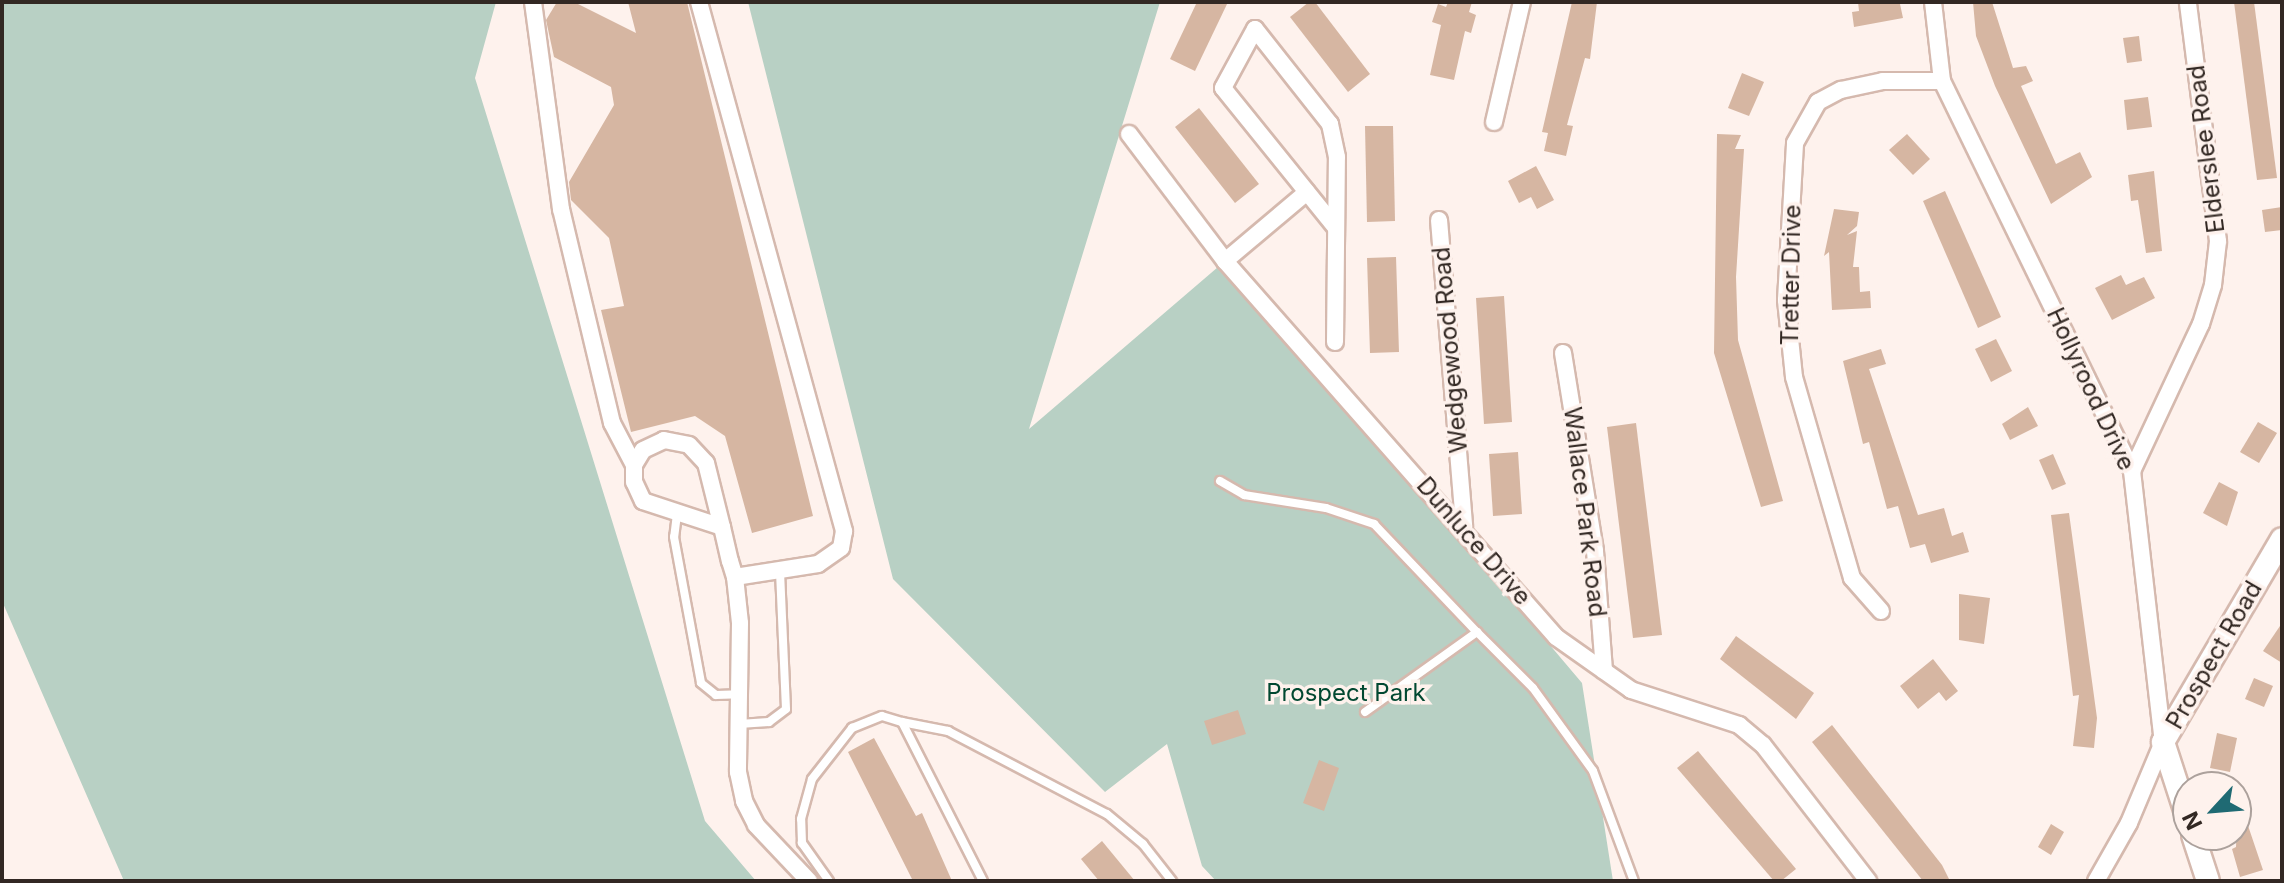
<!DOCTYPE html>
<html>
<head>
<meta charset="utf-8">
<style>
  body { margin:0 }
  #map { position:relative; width:2284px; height:883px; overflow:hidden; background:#fef2ed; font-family:Inter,sans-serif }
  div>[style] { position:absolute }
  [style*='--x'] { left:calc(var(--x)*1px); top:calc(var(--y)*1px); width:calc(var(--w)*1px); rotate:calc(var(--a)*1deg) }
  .green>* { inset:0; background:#b8d0c4 }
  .building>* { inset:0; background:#d6b6a2 }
  .roads { filter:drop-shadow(2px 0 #d5b9ae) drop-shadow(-2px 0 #d5b9ae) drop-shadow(0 2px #d5b9ae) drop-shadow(0 -2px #d5b9ae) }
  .service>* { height:8px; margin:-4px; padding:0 4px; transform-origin:4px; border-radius:4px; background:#fff }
  .minor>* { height:16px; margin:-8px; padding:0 8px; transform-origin:8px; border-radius:8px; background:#fff }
  .tertiary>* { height:22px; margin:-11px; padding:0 11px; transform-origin:11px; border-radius:11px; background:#fff }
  span { translate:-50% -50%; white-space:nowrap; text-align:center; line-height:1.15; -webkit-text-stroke:7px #fef2ed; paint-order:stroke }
  .street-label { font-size:24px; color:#322823 }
  .park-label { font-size:24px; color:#024831 }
  .frame { position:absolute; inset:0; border:4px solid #322823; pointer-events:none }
  .north { position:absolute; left:2172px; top:771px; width:80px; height:80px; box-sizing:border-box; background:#fef2ed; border:2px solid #aca19c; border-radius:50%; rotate:244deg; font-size:22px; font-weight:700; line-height:32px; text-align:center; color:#322823 }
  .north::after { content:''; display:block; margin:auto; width:28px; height:36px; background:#1f6a73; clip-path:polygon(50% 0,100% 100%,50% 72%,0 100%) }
</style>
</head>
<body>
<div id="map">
  <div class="green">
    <i style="clip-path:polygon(2px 2px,496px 2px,475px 78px,705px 821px,756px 881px,124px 881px,2px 601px)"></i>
    <i style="clip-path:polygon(748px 2px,1160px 2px,1029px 429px,1225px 261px,1582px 683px,1613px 881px,1216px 881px,1202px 866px,1167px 744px,1105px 792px,893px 579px)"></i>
  </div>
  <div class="building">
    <i style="clip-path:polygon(557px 2px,574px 2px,636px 33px,628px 2px,687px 2px,813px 516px,752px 533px,725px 436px,695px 416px,631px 432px,601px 310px,624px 306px,609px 238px,571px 200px,569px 182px,614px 105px,611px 87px,554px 57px,546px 20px)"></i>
    <i style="clip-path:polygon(1197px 2px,1228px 2px,1195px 71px,1170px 59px)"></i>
    <i style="clip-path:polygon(1309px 2px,1315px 2px,1370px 74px,1348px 92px,1290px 17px)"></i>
    <i style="clip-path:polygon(1448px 2px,1472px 2px,1469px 12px,1476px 15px,1471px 33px,1465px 31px,1454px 80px,1430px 75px,1441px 25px,1432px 22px,1438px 4px,1446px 7px)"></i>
    <i style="clip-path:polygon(1572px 2px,1597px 2px,1590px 59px,1585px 58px,1567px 125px,1573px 126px,1566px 156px,1544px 151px,1548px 133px,1542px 132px)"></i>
    <i style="clip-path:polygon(1858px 2px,1900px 4px,1903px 18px,1854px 27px,1852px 12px,1859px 11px)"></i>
    <i style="clip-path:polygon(1973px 2px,1992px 2px,2013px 68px,2026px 66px,2033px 81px,2021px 86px,2056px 164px,2080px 152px,2092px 177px,2051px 204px,1995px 86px,1976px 36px)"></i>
    <i style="clip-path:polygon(2234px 2px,2254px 2px,2277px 178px,2257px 180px)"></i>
    <i style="clip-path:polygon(2139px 36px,2142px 61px,2127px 63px,2123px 38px)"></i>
    <i style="clip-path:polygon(1742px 73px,1764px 82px,1749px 116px,1728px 108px)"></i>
    <i style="clip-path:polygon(2148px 97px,2152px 127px,2127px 130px,2124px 100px)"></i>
    <i style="clip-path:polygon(1199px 108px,1259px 184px,1235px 203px,1175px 127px)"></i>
    <i style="clip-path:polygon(1365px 126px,1393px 126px,1395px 221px,1367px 222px)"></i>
    <i style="clip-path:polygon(1717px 134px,1741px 135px,1735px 149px,1744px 149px,1736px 277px,1738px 340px,1783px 501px,1761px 507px,1714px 353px)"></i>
    <i style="clip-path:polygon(1907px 134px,1930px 159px,1913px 175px,1889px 150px)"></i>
    <i style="clip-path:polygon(1536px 166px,1554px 200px,1537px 209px,1531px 197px,1519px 203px,1508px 181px)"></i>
    <i style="clip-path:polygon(2154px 171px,2162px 251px,2146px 253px,2138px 200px,2131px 201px,2128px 175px)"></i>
    <i style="clip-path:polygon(1945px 191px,2001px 317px,1978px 328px,1923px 201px)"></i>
    <i style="clip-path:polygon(2282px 207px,2282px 230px,2265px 232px,2262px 210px)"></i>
    <i style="clip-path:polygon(1834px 209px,1859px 212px,1857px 226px,1847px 235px,1857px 231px,1853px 267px,1859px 267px,1860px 292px,1870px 291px,1871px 308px,1832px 310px,1829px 252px,1824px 256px)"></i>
    <i style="clip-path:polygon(1396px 257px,1399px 352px,1370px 353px,1367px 258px)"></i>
    <i style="clip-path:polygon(2121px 275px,2126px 285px,2144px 277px,2155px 298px,2112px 320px,2095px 288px)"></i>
    <i style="clip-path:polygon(1504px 296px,1512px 422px,1484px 424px,1476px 298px)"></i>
    <i style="clip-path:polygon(1996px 339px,2012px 371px,1991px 382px,1975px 349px)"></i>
    <i style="clip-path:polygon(1881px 349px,1886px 364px,1869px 369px,1918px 515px,1944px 508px,1952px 536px,1963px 532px,1969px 552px,1931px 563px,1925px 544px,1910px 548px,1898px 506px,1887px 509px,1869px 442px,1863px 444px,1843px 361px)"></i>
    <i style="clip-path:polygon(2028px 407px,2038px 426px,2010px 440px,2002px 424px)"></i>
    <i style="clip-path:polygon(2258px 422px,2277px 433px,2259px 463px,2240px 452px)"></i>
    <i style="clip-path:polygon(1636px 423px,1662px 635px,1633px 638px,1607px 427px)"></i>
    <i style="clip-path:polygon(1518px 452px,1522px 514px,1493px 516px,1489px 454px)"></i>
    <i style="clip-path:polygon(2053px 454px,2066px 484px,2052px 490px,2039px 460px)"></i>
    <i style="clip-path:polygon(2219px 482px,2238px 492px,2227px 526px,2203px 513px)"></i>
    <i style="clip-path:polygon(2069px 513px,2097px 718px,2094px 748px,2073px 746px,2079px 695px,2073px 696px,2051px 515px)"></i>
    <i style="clip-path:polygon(1959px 594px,1990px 598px,1984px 644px,1959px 640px)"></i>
    <i style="clip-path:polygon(2282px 623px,2282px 663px,2263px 651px)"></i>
    <i style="clip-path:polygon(1736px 636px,1814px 693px,1796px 719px,1720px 659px)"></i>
    <i style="clip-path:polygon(1933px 659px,1958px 691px,1946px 701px,1939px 692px,1918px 709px,1900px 686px)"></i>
    <i style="clip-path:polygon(2254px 678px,2273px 686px,2264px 707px,2245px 699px)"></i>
    <i style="clip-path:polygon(1238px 710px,1246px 734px,1212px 745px,1204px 721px)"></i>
    <i style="clip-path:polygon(1832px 725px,1942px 865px,1950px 881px,1923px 881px,1812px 742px)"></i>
    <i style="clip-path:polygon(2217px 733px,2237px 738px,2230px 772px,2210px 768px)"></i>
    <i style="clip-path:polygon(874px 738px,916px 816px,922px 813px,952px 881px,913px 881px,848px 752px)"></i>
    <i style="clip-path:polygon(1698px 751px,1796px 869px,1781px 881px,1774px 881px,1677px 768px)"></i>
    <i style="clip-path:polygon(1319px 760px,1339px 768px,1324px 811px,1303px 803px)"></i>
    <i style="clip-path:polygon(2238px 796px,2263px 870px,2240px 877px,2232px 849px,2236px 847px)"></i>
    <i style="clip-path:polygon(2051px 824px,2064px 832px,2051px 855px,2038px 847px)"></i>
    <i style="clip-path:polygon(1102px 841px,1135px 881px,1099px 881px,1081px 859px)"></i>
  </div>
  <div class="roads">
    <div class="service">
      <i style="--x:1220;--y:481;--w:28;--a:30"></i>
      <i style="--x:1244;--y:495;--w:83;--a:9"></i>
      <i style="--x:1326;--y:508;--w:51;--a:18.4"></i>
      <i style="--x:1374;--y:524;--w:149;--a:46.4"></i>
      <i style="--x:677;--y:514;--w:23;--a:97"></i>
      <i style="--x:674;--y:537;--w:148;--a:79.5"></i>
      <i style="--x:701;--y:683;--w:19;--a:39"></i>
      <i style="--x:716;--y:695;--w:23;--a:-2"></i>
      <i style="--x:1365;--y:712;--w:138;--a:-35.5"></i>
      <i style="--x:1477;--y:632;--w:79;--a:45"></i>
      <i style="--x:1533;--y:688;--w:102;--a:54.1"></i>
      <i style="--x:1593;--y:771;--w:117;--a:69.6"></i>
      <i style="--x:902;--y:722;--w:47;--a:11.1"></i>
      <i style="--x:948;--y:731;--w:179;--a:27.6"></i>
      <i style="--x:1107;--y:814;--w:47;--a:39.8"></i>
      <i style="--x:1143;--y:844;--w:47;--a:51.9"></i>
      <i style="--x:739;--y:724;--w:30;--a:-4"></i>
      <i style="--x:769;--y:722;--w:21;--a:-37"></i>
      <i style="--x:786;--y:709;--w:139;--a:-92.5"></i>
      <i style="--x:829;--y:881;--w:47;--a:-125.4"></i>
      <i style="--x:802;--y:843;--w:24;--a:-92"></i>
      <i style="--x:801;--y:819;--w:41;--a:-74.6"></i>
      <i style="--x:812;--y:779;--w:65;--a:-51.9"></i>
      <i style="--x:852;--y:728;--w:32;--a:-22"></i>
      <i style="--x:882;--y:716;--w:21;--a:17"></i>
      <i style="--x:902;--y:722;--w:178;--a:63"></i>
    </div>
    <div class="minor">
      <i style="--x:533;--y:2;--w:209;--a:82.3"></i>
      <i style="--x:561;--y:209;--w:220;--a:76.6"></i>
      <i style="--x:612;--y:423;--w:47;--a:62.4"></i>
      <i style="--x:699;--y:2;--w:549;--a:74.67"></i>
      <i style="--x:844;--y:531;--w:17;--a:100"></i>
      <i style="--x:841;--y:548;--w:28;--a:145"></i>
      <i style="--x:818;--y:564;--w:84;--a:171.1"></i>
      <i style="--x:1933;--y:2;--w:80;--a:83.5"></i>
      <i style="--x:1942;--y:81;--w:434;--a:64"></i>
      <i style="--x:2132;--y:471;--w:273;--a:83.5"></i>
      <i style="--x:2163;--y:742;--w:88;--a:112.8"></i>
      <i style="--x:2129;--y:823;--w:67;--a:119.6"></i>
      <i style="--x:1494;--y:122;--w:123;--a:-76.9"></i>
      <i style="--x:1129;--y:134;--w:159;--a:52.9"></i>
      <i style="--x:1225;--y:261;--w:501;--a:48.64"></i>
      <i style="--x:1556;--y:637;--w:92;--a:35.2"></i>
      <i style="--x:1631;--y:690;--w:114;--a:18"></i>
      <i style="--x:1739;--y:725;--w:31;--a:40"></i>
      <i style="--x:1763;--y:745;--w:172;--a:52.3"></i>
      <i style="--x:1439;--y:220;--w:308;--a:85.3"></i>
      <i style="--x:1225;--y:261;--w:107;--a:-40.1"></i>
      <i style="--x:1335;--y:342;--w:185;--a:-89.4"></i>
      <i style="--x:1337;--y:157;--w:34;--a:-102"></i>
      <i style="--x:1330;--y:124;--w:121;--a:-128.3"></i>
      <i style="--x:1255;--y:29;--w:67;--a:118.5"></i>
      <i style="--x:1223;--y:88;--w:180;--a:51.1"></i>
      <i style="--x:1563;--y:353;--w:201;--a:80.8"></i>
      <i style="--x:1595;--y:551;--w:120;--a:85.7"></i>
      <i style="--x:2132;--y:471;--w:162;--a:-64.9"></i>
      <i style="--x:2201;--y:324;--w:41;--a:-72.9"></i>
      <i style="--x:2213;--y:285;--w:44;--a:-83.5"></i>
      <i style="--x:2218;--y:241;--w:241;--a:-97.2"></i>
      <i style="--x:722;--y:527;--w:83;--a:-161.8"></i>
      <i style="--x:643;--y:501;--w:21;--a:-115"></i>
      <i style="--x:634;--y:482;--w:17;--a:-90"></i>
      <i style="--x:634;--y:465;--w:17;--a:-59"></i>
      <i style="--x:643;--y:450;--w:23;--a:-25"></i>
      <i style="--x:664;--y:440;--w:25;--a:11"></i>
      <i style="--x:689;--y:445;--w:25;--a:47"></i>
      <i style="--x:706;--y:463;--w:66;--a:76"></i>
      <i style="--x:722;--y:527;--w:35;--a:77"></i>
      <i style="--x:730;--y:561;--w:17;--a:73"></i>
      <i style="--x:735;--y:577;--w:46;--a:83.8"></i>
      <i style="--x:740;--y:623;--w:149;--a:90.8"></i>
      <i style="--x:738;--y:772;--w:30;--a:78"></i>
      <i style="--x:744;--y:801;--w:27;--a:63"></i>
      <i style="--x:756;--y:825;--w:77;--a:46.6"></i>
      <i style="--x:1881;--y:611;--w:44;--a:-131.3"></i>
      <i style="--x:1852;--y:578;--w:209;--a:-106.1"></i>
      <i style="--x:1794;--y:377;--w:77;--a:-95.9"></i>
      <i style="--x:1786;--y:300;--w:157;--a:-86.7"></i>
      <i style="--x:1795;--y:143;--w:47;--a:-60.7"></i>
      <i style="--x:1818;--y:102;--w:26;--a:-28"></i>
      <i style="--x:1841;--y:90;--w:43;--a:-12.1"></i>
      <i style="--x:1883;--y:81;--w:59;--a:0"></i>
    </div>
    <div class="tertiary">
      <i style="--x:2188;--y:819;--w:81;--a:-108"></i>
      <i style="--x:2163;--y:742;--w:235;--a:-59.6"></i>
      <i style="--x:2193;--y:835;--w:48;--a:71.9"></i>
    </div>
  </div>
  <div class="street-label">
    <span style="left:2206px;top:149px;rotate:-97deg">Elderslee Road</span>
    <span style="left:1791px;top:275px;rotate:-89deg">Tretter Drive</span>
    <span style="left:1450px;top:350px;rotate:-95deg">Wedgewood Road</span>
    <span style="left:2091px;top:389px;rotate:65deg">Hollyrood Drive</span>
    <span style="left:1585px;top:512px;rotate:83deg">Wallace Park Road</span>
    <span style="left:1474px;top:541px;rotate:49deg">Dunluce Drive</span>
    <span style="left:2214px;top:655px;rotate:-60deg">Prospect Road</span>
  </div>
  <div class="park-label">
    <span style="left:1346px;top:693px">Prospect Park</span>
  </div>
  <div class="frame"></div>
  <div class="north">N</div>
</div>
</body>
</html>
